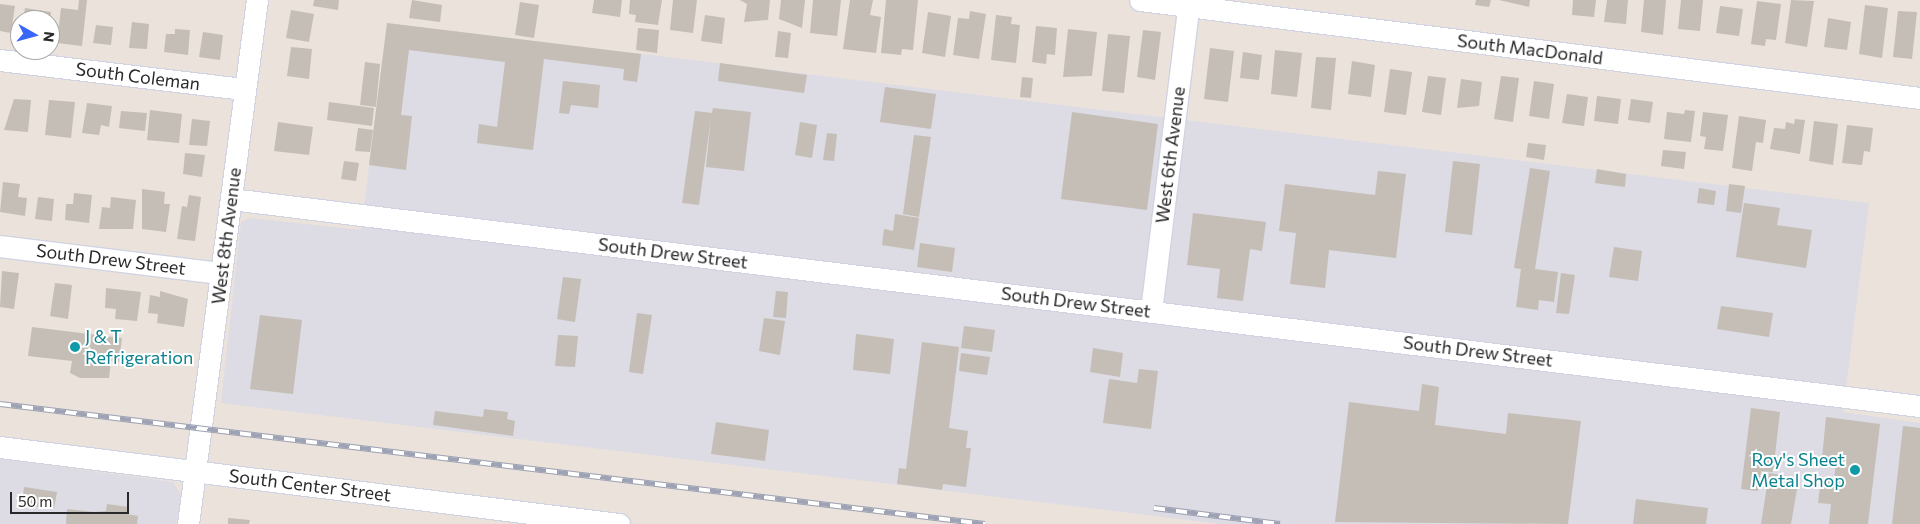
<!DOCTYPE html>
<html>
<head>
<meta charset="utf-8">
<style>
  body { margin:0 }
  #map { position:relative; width:1920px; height:524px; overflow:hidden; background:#ebe3db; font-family:Commissioner,sans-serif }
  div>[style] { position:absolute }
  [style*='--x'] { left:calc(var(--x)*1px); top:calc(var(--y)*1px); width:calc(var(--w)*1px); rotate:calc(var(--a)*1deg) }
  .industrial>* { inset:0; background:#dddbe4 }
  .building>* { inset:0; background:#c4beb6 }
  .roads { filter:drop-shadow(1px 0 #d0d4e2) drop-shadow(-1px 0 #d0d4e2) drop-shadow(0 1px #d0d4e2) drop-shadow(0 -1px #d0d4e2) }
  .minor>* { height:21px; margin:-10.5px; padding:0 10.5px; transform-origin:10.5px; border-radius:10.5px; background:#fff }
  .rail>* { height:5.5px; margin-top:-2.75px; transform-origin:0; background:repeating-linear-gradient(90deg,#fff 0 11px,#9da2b4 0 22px); box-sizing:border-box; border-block:1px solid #9da2b4 }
  .dots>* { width:14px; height:14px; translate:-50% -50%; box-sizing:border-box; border:2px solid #fff; border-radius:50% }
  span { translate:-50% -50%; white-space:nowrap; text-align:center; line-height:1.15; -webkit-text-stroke:4px #fff; paint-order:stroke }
  .street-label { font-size:18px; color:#292929 }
  .culture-label { font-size:18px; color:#0d838f }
  .left { translate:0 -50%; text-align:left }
  .right { translate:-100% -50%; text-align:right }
  .north { position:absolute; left:10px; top:10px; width:50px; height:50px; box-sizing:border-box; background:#fff; border:1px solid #a9a9a9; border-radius:50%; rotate:97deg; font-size:14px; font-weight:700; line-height:20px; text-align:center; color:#292929 }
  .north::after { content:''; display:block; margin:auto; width:18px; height:22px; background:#3967fa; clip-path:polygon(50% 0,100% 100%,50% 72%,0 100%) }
  .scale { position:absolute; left:10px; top:492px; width:119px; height:22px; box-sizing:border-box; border:2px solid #292929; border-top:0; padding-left:6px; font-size:15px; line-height:18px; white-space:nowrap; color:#292929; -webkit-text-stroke:4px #fff; paint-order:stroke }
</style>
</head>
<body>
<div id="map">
  <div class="industrial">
    <i style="clip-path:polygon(387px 23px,1869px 203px,1843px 412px,1920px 423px,1920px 524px,1221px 524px,221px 403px,241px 222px,250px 218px,361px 230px)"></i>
    <i style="clip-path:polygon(0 459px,173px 482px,181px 495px,176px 524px,0 524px)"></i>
  </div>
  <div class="building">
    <i style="clip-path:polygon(79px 0,87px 0,82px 46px,57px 43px,61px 8px,78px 10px)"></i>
    <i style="clip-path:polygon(314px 0,339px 0,338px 10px,313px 6px)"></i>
    <i style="clip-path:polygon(412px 0,442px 5px,440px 22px,409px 18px)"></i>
    <i style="clip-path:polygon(594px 0,622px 0,620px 17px,592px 13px)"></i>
    <i style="clip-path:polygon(630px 0,662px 0,658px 25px,635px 22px,636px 15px,629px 14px)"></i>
    <i style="clip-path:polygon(673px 0,697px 0,693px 33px,670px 30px)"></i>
    <i style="clip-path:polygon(740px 0,770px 0,768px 20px,744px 22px,747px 4px)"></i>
    <i style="clip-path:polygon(781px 0,805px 0,802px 28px,779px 19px)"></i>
    <i style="clip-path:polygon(813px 0,841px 0,837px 36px,810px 33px)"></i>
    <i style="clip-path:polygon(850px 0,873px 0,870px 15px,881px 17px,876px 53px,843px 49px)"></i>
    <i style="clip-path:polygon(886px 0,918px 0,913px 50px,902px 49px,901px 55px,881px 53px)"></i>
    <i style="clip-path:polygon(1476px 0,1491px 0,1489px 7px,1475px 5px)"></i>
    <i style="clip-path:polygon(1499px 0,1530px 0,1529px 7px)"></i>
    <i style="clip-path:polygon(1573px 0,1596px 0,1594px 17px,1572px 15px)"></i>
    <i style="clip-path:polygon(1607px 0,1628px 0,1626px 24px,1604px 22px)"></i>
    <i style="clip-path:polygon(1644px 0,1666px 0,1663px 35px,1641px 32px)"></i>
    <i style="clip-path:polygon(1681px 0,1703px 0,1700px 31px,1678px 29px)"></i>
    <i style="clip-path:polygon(1791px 0,1814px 1px,1807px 47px,1785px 43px)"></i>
    <i style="clip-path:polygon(1757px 1px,1781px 4px,1776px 40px,1766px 39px,1765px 46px,1751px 44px)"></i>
    <i style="clip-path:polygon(520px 2px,539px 5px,534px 38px,515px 35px)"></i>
    <i style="clip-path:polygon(0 4px,15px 6px,11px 33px,0 31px)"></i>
    <i style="clip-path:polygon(1865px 5px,1888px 8px,1882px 58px,1859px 54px)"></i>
    <i style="clip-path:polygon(1720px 6px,1743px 9px,1739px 36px,1716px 33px)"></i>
    <i style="clip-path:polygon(25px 8px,51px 12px,50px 20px,23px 20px)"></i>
    <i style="clip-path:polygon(291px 10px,314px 14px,309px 42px,286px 38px)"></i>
    <i style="clip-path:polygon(970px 11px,986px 14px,979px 59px,953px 55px,958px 18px,969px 19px)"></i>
    <i style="clip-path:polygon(1898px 11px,1917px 12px,1912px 59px,1893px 57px)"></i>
    <i style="clip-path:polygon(928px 12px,951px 16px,945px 57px,922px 53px)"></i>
    <i style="clip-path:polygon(705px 15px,725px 18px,722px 44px,701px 41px)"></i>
    <i style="clip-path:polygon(996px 15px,1012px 17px,1011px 24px,1020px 25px,1016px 63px,991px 60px)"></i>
    <i style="clip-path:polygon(1828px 18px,1851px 22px,1847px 50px,1824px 47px)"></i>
    <i style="clip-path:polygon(132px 22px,149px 24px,147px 49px,129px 48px)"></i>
    <i style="clip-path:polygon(387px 23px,641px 54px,637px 82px,623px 80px,624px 69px,544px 59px,533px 150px,477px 143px,479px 124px,497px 127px,505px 62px,409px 50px,401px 115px,412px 116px,406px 170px,369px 165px)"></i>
    <i style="clip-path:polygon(96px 25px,113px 27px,111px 45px,93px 43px)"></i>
    <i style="clip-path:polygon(1036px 26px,1057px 28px,1055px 55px,1047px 54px,1046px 64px,1032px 62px)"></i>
    <i style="clip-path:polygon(638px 28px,659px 30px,657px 53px,636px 50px)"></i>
    <i style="clip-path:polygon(175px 29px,190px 30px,188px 55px,164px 52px,166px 34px,175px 34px)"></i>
    <i style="clip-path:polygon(1068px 29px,1097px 32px,1092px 76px,1063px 77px)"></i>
    <i style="clip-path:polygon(1143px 30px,1161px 32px,1155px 80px,1137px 77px)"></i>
    <i style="clip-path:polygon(778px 31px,791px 33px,788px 58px,775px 57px)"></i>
    <i style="clip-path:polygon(203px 32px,223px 35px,220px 60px,199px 57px)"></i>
    <i style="clip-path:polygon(1108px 34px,1130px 36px,1124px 93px,1102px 91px)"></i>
    <i style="clip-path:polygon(291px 47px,312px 49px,309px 79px,287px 76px)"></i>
    <i style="clip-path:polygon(1210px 48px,1234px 51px,1228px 102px,1204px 99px)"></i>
    <i style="clip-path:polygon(1275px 50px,1302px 53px,1297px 97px,1271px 94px)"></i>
    <i style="clip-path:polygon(1243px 52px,1262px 55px,1259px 80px,1240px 78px)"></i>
    <i style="clip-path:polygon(1316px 57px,1336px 58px,1331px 110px,1311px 108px)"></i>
    <i style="clip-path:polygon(1352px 61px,1375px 65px,1371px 97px,1348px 94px)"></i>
    <i style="clip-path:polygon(365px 62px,380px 64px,376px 107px,360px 105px)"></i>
    <i style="clip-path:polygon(720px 63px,807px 75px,804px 93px,718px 81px)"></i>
    <i style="clip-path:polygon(1390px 69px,1412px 72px,1406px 115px,1384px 112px)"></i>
    <i style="clip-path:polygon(1428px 76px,1446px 78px,1441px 115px,1422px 112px)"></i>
    <i style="clip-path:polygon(1501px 76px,1519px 78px,1513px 122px,1494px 119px)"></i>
    <i style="clip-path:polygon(1022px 77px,1033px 78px,1031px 98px,1020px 97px)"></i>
    <i style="clip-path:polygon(1461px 79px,1482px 82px,1479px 106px,1457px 108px)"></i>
    <i style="clip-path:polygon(563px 81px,600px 85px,598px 108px,571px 105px,569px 114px,559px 113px)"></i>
    <i style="clip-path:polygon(1534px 81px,1554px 84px,1549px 119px,1529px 116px)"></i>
    <i style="clip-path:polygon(885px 87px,936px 94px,931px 129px,880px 122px)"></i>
    <i style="clip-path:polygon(1567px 94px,1588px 97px,1584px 126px,1562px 123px)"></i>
    <i style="clip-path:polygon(1597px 96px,1621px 99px,1618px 124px,1594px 121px)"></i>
    <i style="clip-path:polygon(14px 99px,31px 100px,28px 132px,4px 130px)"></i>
    <i style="clip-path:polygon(1631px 99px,1653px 102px,1650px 123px,1628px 120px)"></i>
    <i style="clip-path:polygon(49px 100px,75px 102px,71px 138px,45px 135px)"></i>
    <i style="clip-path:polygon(329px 102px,374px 108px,372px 126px,327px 120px)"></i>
    <i style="clip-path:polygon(87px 103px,112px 106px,109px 127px,101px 125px,99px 135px,82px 133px)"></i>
    <i style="clip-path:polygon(713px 108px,751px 112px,744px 171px,706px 167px,711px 117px,699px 205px,682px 203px,695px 111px,712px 113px)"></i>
    <i style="clip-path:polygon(150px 110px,182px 114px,179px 143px,147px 140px)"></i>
    <i style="clip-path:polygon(1685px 110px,1695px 111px,1691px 142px,1664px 139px,1667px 112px,1684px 114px)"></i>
    <i style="clip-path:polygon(121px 111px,147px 113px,145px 131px,119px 128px)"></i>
    <i style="clip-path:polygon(1072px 112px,1158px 124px,1147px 210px,1061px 199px)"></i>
    <i style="clip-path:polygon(1703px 112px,1728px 115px,1723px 151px,1704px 149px,1706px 137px,1700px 136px)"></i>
    <i style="clip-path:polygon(1739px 116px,1766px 120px,1763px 143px,1756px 142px,1752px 171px,1732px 168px)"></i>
    <i style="clip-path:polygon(192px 119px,210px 121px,207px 146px,189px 145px)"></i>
    <i style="clip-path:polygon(1795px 119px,1805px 120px,1800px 154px,1770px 149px,1774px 128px,1785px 129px,1786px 122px,1794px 124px)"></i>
    <i style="clip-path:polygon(1814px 121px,1838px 124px,1833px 165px,1809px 161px)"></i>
    <i style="clip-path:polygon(278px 122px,313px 127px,309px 155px,274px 151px)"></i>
    <i style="clip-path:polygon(800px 122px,817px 125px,812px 158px,795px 155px)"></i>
    <i style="clip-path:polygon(1847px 125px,1873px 128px,1870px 152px,1864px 151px,1862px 165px,1842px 163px)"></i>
    <i style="clip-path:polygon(358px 128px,373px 130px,370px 152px,355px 151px)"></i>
    <i style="clip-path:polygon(827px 133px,837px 134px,834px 161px,823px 160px)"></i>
    <i style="clip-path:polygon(914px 135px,931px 137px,919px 217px,903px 214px)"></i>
    <i style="clip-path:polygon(1528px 143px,1546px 145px,1544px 160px,1526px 157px)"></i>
    <i style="clip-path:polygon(1663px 150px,1686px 152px,1684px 169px,1661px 166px)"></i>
    <i style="clip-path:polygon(185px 153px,205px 155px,202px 177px,183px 174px)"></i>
    <i style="clip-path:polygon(344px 161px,359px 163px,356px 181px,341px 179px)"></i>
    <i style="clip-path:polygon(1453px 161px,1480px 164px,1472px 235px,1445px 232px)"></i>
    <i style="clip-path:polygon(1530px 168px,1550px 171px,1535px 269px,1558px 272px,1554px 302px,1539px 300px,1538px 310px,1516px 307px,1521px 269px,1514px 268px)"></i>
    <i style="clip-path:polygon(1597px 169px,1626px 174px,1625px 187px,1595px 183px)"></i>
    <i style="clip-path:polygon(1378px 171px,1406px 174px,1396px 258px,1329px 250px,1325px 288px,1290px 284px,1296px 233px,1279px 231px,1285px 184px,1375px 195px)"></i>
    <i style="clip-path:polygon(3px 182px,20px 184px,18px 197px,27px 198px,25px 216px,0 212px)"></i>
    <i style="clip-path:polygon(1729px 184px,1745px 186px,1741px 213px,1726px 211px)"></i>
    <i style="clip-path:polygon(1699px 188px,1716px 191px,1714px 205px,1697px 203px)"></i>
    <i style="clip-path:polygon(142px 189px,165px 192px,164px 204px,170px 204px,166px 232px,142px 229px)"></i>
    <i style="clip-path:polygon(74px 193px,92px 195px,89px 223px,65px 220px,66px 204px,73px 204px)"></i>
    <i style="clip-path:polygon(189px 195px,201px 197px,195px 241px,177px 239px,182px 206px,187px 207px)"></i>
    <i style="clip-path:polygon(38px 197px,54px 199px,52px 221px,35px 219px)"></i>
    <i style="clip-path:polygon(111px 197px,136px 200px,133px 229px,99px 229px,102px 207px,110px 208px)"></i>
    <i style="clip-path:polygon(1744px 203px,1780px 208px,1777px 225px,1812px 230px,1806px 268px,1736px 257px)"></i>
    <i style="clip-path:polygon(1193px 213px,1266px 222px,1262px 251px,1250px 249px,1243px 301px,1217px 298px,1220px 269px,1187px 265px)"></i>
    <i style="clip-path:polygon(895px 214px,919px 218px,914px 250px,882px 245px,884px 229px,893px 231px)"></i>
    <i style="clip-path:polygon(920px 243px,955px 248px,952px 272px,917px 267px)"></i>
    <i style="clip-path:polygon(1614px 247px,1642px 251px,1638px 281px,1609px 277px)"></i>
    <i style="clip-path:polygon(2px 271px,19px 273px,14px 309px,0 307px)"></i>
    <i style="clip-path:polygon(1561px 273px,1575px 275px,1569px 314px,1556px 313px)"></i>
    <i style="clip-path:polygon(563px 277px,581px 279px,575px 322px,557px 319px)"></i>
    <i style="clip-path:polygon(55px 283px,72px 285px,68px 319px,50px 316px)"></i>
    <i style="clip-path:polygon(106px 288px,141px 292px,137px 321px,115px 319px,116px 309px,105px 308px)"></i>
    <i style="clip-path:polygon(160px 291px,188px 299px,184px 327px,157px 323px,158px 314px,148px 313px,150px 295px,160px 297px)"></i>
    <i style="clip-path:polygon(776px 291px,788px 292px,786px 318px,773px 317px)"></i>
    <i style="clip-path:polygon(1721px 306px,1773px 313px,1769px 337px,1717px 329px)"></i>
    <i style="clip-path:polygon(637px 313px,652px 315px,643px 374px,629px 372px)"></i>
    <i style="clip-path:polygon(260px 315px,302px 320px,293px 394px,250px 389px)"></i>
    <i style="clip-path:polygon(764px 318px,785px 321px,780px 355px,759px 351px)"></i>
    <i style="clip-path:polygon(964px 326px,995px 330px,992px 352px,961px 348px)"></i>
    <i style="clip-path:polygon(32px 327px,122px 338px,119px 362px,111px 361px,109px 378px,80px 378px,70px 373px,72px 361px,28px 356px)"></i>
    <i style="clip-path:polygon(856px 334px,894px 339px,890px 374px,853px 370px)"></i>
    <i style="clip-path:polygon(558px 335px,578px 336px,575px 367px,555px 366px)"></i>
    <i style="clip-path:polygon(922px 342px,959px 347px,949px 428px,968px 431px,966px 448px,971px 448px,966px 487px,943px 484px,942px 490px,897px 484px,899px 468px,906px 469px)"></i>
    <i style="clip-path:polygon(1093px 348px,1123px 353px,1120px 377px,1090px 372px)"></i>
    <i style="clip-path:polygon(961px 353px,990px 357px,987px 375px,959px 371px)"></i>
    <i style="clip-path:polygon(1139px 369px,1158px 371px,1151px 429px,1103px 423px,1109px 379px,1137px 383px)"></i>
    <i style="clip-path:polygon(1422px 384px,1439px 387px,1435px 425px,1506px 434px,1508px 413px,1581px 421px,1568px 524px,1335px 522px,1349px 402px,1419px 411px)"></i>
    <i style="clip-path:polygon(1751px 408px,1780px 412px,1773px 472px,1761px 471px,1758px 491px,1741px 489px)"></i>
    <i style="clip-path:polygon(484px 409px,508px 412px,507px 419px,515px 421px,513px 436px,433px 425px,435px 411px,483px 417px)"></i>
    <i style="clip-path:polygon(1826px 417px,1880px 424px,1868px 524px,1829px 524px,1831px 504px,1818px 503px,1821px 479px,1834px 481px,1836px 460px,1822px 458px)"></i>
    <i style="clip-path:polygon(716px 422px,769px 430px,765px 461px,711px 454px)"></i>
    <i style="clip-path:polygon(1903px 426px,1920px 428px,1920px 524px,1892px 524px)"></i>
    <i style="clip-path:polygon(1769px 473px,1799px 478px,1791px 524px,1761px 524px)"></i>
    <i style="clip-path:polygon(24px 487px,57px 492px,54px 509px,22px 505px)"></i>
    <i style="clip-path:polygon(1636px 499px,1708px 508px,1706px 524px,1633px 524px)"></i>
    <i style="clip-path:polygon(107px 504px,128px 507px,127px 514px,138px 516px,137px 524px,66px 524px,67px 509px,94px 512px,106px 511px)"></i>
    <i style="clip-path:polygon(228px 518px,250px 520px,249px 524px,228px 524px)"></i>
  </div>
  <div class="roads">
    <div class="minor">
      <i style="--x:1140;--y:0;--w:786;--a:7.16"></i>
      <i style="--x:0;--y:60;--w:247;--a:6.8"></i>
      <i style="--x:231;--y:199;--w:1702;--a:6.99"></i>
      <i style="--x:0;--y:246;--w:223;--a:7"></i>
      <i style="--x:1151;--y:311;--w:313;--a:-83"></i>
      <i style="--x:0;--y:447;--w:624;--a:7.09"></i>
      <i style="--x:188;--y:524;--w:529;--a:-82.5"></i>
    </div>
  </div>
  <div class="rail">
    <i style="--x:0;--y:404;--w:992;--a:6.95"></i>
    <i style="--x:1154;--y:508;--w:127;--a:7.2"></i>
  </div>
  <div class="dots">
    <i style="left:75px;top:347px;background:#0f9aa8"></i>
    <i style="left:1855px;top:470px;background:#0f9aa8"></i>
  </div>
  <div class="street-label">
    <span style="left:1530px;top:49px;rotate:7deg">South MacDonald</span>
    <span style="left:138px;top:76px;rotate:7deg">South Coleman</span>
    <span style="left:1170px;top:155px;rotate:-83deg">West 6th Avenue</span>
    <span style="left:226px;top:236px;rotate:-83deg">West 8th Avenue</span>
    <span style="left:673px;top:253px;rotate:7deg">South Drew Street</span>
    <span style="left:111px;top:259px;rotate:7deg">South Drew Street</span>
    <span style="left:1076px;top:302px;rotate:7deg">South Drew Street</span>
    <span style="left:1478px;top:351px;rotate:7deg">South Drew Street</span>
    <span style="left:310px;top:485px;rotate:7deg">South Center Street</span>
  </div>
  <div class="culture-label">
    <span class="left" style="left:85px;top:347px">J &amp; T<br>Refrigeration</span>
    <span class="right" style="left:1845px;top:470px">Roy's Sheet<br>Metal Shop</span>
  </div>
  <div class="north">N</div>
  <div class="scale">50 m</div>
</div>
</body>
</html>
